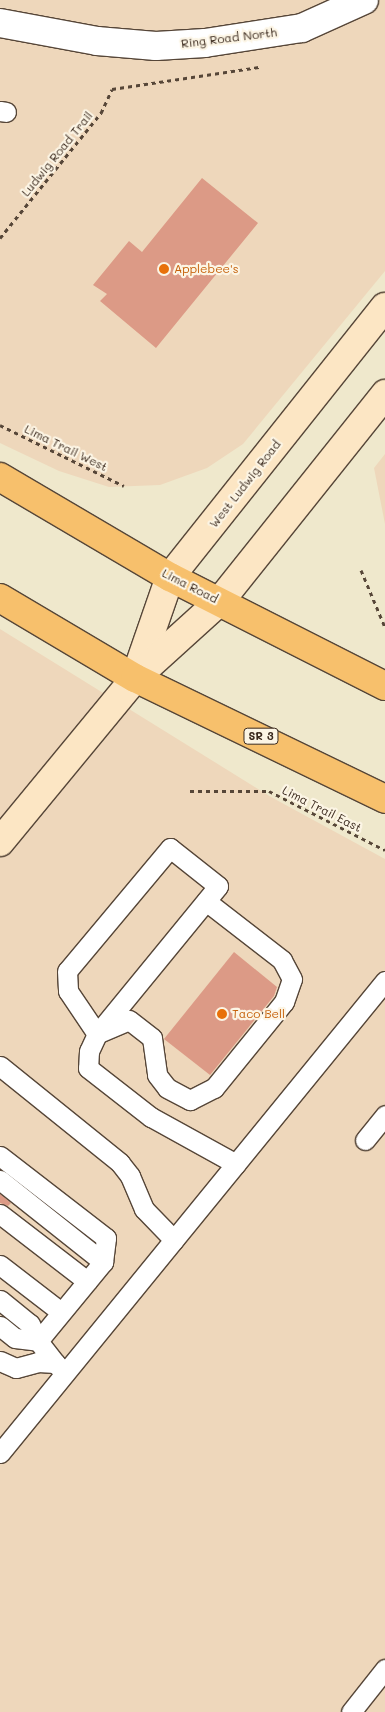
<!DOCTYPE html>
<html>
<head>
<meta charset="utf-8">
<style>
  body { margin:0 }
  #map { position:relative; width:385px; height:1712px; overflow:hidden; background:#efe8cc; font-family:Mali,sans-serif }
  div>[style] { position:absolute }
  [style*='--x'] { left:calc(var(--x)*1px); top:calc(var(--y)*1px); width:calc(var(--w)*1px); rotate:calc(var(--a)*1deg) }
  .built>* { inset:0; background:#eed7bb }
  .building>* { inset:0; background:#dc9a86 }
  .path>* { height:3px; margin-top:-1.5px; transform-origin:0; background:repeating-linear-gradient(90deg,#564638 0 4px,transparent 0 8px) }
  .roads { filter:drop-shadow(1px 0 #564638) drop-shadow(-1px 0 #564638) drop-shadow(0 1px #564638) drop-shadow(0 -1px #564638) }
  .service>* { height:19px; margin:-9.5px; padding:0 9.5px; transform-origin:9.5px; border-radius:9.5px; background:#fff }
  .minor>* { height:28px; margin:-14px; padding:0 14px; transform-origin:14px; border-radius:14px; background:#fff }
  .secondary>* { height:28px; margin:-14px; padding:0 14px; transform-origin:14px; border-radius:14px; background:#fce6c4 }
  .trunk>* { height:28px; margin:-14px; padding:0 14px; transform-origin:14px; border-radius:14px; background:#f7c06c }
  .dots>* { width:14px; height:14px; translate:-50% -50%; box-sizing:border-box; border:2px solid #fcf5e5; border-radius:50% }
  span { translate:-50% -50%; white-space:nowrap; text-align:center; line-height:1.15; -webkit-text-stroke:4.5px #fcf5e5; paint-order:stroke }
  .shield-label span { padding:1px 4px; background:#fcf5e5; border:1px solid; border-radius:4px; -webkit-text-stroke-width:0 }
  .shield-label { font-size:11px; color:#3b2a1e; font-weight:700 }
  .street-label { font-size:12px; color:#3b2a1e }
  .food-label { font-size:12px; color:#c56008 }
  .left { translate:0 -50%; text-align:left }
</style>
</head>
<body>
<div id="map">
  <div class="built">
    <i style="clip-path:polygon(0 0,385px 0,385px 271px,243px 444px,207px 468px,160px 485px,109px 487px,59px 471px,0 443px)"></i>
    <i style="clip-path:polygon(385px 454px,385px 524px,374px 468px)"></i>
    <i style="clip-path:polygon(0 629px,271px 797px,385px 859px,385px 1712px,0 1712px)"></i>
  </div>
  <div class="building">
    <i style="clip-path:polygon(202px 178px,258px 223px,156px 348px,100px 301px,107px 294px,93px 285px,129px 241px,142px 252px)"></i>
    <i style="clip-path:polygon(234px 952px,277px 987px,274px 996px,210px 1075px,164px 1039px)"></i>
    <i style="clip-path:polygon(0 1194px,11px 1203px,8px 1206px,0 1203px)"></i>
  </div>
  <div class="path">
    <i style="--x:0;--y:238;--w:161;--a:-51.1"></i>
    <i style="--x:101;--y:113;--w:26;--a:-65"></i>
    <i style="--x:112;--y:89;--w:150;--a:-8.5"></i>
    <i style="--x:0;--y:425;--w:138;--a:26.2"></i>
    <i style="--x:361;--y:570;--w:62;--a:67.2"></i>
    <i style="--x:190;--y:791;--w:79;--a:0"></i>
    <i style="--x:269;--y:791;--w:130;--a:27"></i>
  </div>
  <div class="roads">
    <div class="service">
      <i style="--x:0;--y:111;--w:6;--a:9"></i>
      <i style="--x:101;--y:1032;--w:30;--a:-23"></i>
      <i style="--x:129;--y:1020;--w:29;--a:38"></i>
      <i style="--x:152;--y:1038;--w:37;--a:82"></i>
      <i style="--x:157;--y:1075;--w:16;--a:52"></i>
      <i style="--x:167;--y:1088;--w:26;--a:28"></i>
      <i style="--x:190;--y:1100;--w:27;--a:-27"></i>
      <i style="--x:214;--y:1088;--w:111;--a:-50.9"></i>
      <i style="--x:284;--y:1002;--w:24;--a:-71"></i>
      <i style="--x:292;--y:979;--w:21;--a:-118"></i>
      <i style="--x:282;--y:960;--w:96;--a:-142.2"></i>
      <i style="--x:97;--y:1034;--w:191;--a:-50.7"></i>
      <i style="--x:218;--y:886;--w:61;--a:-141.6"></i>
      <i style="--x:170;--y:848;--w:160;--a:129.9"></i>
      <i style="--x:67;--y:971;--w:20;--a:87"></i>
      <i style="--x:68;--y:991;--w:52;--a:56"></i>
      <i style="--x:97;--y:1034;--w:19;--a:115"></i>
      <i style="--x:89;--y:1051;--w:17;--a:93"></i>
      <i style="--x:88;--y:1068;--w:80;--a:37.9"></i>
      <i style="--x:151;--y:1117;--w:97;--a:28.9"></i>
      <i style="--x:0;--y:1066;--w:154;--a:38.9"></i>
      <i style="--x:120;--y:1163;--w:16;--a:52"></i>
      <i style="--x:130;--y:1176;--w:36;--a:67"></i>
      <i style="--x:144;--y:1209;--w:43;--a:45.9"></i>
      <i style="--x:365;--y:1140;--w:32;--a:-51"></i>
      <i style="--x:0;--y:1156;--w:134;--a:37.7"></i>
      <i style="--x:106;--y:1238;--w:24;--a:97"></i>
      <i style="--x:103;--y:1262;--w:102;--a:129.4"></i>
      <i style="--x:38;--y:1341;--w:28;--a:52"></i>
      <i style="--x:0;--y:1180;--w:132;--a:38.5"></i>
      <i style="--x:0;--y:1214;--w:110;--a:37.6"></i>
      <i style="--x:0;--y:1265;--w:77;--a:37.6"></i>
      <i style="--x:0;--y:1300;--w:38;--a:39"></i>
      <i style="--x:30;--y:1324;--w:19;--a:65"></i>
      <i style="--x:0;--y:1326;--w:19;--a:39"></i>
      <i style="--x:15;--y:1338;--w:23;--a:7"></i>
      <i style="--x:0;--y:1361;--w:17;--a:24"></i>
      <i style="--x:16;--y:1368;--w:23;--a:-15"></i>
      <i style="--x:38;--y:1362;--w:17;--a:3"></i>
      <i style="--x:55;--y:1363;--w:8;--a:45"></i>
      <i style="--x:0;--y:1453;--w:609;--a:-50.8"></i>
      <i style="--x:351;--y:1712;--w:55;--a:-51.7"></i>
    </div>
    <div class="minor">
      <i style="--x:0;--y:23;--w:99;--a:10.5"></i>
      <i style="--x:97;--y:41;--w:59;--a:4.8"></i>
      <i style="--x:156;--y:46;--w:49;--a:-3.5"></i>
      <i style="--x:205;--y:43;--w:98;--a:-8.8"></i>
      <i style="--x:302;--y:28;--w:68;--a:-24.3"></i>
    </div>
    <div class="secondary">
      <i style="--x:136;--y:675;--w:104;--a:-70.9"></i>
      <i style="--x:170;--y:577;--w:345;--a:-51.5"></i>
      <i style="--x:0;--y:842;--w:212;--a:-50.5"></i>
      <i style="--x:135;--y:678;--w:115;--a:-42.2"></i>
      <i style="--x:220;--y:601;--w:265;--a:-51.4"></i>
    </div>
    <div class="trunk">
      <i style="--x:0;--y:477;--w:197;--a:30.5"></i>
      <i style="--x:170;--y:577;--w:241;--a:26.9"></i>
      <i style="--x:0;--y:598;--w:157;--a:30.7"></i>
      <i style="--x:135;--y:678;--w:278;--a:25.8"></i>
    </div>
  </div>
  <div class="dots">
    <i style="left:164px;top:269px;background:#e8710a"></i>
    <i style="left:222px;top:1014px;background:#e8710a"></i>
  </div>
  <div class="shield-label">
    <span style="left:261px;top:736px">SR 3</span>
  </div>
  <div class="street-label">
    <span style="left:229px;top:38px;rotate:-7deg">Ring Road North</span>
    <span style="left:57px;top:154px;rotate:-51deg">Ludwig Road Trail</span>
    <span style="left:66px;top:448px;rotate:26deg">Lima Trail West</span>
    <span style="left:245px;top:484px;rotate:-52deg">West Ludwig Road</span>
    <span style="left:190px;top:586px;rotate:27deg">Lima Road</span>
    <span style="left:322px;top:809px;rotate:27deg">Lima Trail East</span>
  </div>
  <div class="food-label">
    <span class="left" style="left:174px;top:269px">Applebee's</span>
    <span class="left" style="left:232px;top:1014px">Taco Bell</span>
  </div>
</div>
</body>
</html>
